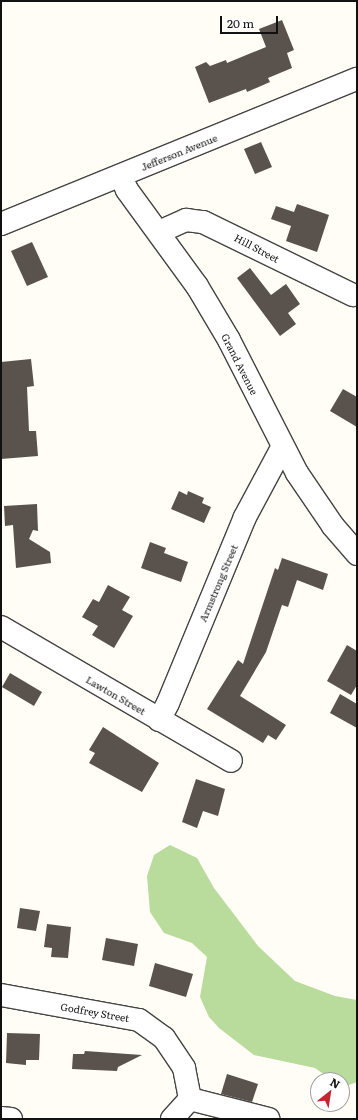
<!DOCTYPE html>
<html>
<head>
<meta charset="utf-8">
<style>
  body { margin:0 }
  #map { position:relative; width:358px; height:1120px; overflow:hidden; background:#fffdf5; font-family:Literata,serif }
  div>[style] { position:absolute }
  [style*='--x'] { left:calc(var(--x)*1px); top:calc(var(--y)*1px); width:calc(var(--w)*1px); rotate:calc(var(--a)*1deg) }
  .forest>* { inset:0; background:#b9dc9c }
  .building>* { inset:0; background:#5a524d }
  .roads { filter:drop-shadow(1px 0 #444) drop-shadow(-1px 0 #444) drop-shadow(0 1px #444) drop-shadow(0 -1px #444) }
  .minor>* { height:22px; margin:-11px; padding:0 11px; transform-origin:11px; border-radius:11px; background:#fff }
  span { translate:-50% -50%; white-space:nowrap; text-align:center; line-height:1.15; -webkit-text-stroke:4px #fff; paint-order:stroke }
  .street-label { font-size:10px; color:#111 }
  .frame { position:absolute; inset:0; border:2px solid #111; pointer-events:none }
  .north { position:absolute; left:310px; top:1072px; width:40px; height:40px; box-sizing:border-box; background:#fff; border:1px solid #a0a0a0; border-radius:50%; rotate:30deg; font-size:11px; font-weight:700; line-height:16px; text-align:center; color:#111 }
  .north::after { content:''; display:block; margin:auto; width:14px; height:18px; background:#c4262e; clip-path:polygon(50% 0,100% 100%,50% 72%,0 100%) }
  .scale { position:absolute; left:220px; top:16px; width:58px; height:18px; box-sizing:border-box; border:2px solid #111; border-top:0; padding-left:5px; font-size:12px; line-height:14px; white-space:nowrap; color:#111; -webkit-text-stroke:3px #fff; paint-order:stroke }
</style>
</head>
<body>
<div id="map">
  <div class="forest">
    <i style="clip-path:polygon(170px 845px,197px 858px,214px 888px,258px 946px,295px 981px,335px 996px,357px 1000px,357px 1082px,349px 1085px,342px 1083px,342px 1080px,332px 1080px,315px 1068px,254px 1055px,219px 1028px,209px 1017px,200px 997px,207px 957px,192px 943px,164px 933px,150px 912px,147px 876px,154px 855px)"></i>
  </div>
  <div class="building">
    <i style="clip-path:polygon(282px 20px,294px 50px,287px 53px,292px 68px,268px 78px,270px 82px,247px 92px,246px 89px,209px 103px,195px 67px,206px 62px,210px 66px,226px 60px,227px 63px,266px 47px,259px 29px)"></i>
    <i style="clip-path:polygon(261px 142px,272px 167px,255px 174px,244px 149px)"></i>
    <i style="clip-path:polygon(297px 204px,329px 215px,317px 252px,286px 241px,291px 226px,271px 219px,276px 206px,294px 212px)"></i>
    <i style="clip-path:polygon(32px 242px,48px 277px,27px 286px,11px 251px)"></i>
    <i style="clip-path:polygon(250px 268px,271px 295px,286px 284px,300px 304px,288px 313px,296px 324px,280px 336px,237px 278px)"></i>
    <i style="clip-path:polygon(31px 359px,34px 386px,27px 387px,29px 431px,36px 431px,38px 456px,1px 459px,1px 362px)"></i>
    <i style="clip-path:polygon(343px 389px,357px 397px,357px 427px,330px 411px)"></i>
    <i style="clip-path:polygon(179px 491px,187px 495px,188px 491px,204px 498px,202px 503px,211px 507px,204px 523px,171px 509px)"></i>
    <i style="clip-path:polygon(37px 504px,38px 531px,33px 530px,29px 539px,50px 552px,51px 563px,16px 568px,13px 525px,5px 526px,4px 506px)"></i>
    <i style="clip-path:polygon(150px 542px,166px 548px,164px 553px,188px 562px,181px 582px,141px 568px)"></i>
    <i style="clip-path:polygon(282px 558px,328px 574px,323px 590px,297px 580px,288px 607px,282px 605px,266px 652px,240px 696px,286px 725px,276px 740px,268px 735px,263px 743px,207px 709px,238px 660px,243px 664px,275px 568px,278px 570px)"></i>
    <i style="clip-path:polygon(108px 585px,130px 597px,122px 610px,133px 616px,114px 648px,92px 635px,98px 626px,82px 617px,93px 599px,99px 602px)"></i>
    <i style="clip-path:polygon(347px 645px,357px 651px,357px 685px,351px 695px,327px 681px)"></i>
    <i style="clip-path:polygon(10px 673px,42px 692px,34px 706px,2px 687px)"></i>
    <i style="clip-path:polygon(340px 694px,357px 704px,357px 728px,330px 713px)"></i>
    <i style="clip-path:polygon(103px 727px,159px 763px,142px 792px,89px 763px,95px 753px,89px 750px)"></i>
    <i style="clip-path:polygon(196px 779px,225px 789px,218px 816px,203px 811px,197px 828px,182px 822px)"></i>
    <i style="clip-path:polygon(20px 908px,40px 911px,36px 931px,17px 928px)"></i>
    <i style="clip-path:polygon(47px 924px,71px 927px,68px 958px,51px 957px,52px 948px,44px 947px)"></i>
    <i style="clip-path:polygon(106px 938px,138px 944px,134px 966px,102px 960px)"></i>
    <i style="clip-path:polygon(155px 963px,193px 974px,186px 997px,149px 986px)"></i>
    <i style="clip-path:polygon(7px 1033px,40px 1034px,39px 1060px,26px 1060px,26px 1065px,6px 1063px)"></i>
    <i style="clip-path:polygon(85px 1051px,142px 1055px,118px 1067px,117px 1071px,72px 1069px,73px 1054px,84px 1054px)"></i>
    <i style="clip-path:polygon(227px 1074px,258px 1084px,252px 1102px,221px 1094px)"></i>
  </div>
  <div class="roads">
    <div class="minor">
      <i style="--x:121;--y:176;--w:15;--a:67"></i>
      <i style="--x:127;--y:190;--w:119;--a:53.9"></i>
      <i style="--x:197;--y:286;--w:63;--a:59.3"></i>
      <i style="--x:229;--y:340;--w:149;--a:62.9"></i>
      <i style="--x:297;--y:473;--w:64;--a:55.8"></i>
      <i style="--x:333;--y:526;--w:37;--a:49"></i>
      <i style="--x:1;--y:224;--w:384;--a:-22.2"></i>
      <i style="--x:159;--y:232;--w:30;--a:-24"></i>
      <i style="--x:186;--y:220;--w:17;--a:7"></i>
      <i style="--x:203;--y:222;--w:167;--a:26"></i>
      <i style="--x:1;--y:627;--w:266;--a:30.2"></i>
      <i style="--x:159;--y:720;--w:19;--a:-62"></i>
      <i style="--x:168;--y:703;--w:201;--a:-67.5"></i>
      <i style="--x:245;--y:517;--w:78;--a:-61.8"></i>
      <i style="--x:1;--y:995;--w:140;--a:10.3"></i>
      <i style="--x:139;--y:1020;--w:31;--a:36"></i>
      <i style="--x:164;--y:1038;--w:36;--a:56"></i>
      <i style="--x:184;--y:1068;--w:32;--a:79"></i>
      <i style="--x:190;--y:1099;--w:27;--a:132"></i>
      <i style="--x:190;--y:1099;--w:81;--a:14.2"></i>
      <i style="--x:1;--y:1118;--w:10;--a:6"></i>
    </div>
  </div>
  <div class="street-label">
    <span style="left:179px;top:152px;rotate:-22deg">Jefferson Avenue</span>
    <span style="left:257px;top:248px;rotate:28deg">Hill Street</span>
    <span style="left:240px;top:364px;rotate:63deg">Grand Avenue</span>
    <span style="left:218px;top:583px;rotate:-67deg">Armstrong Street</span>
    <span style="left:116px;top:695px;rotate:30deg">Lawton Street</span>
    <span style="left:95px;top:1012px;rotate:10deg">Godfrey Street</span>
  </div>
  <div class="frame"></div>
  <div class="north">N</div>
  <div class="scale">20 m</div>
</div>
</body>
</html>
